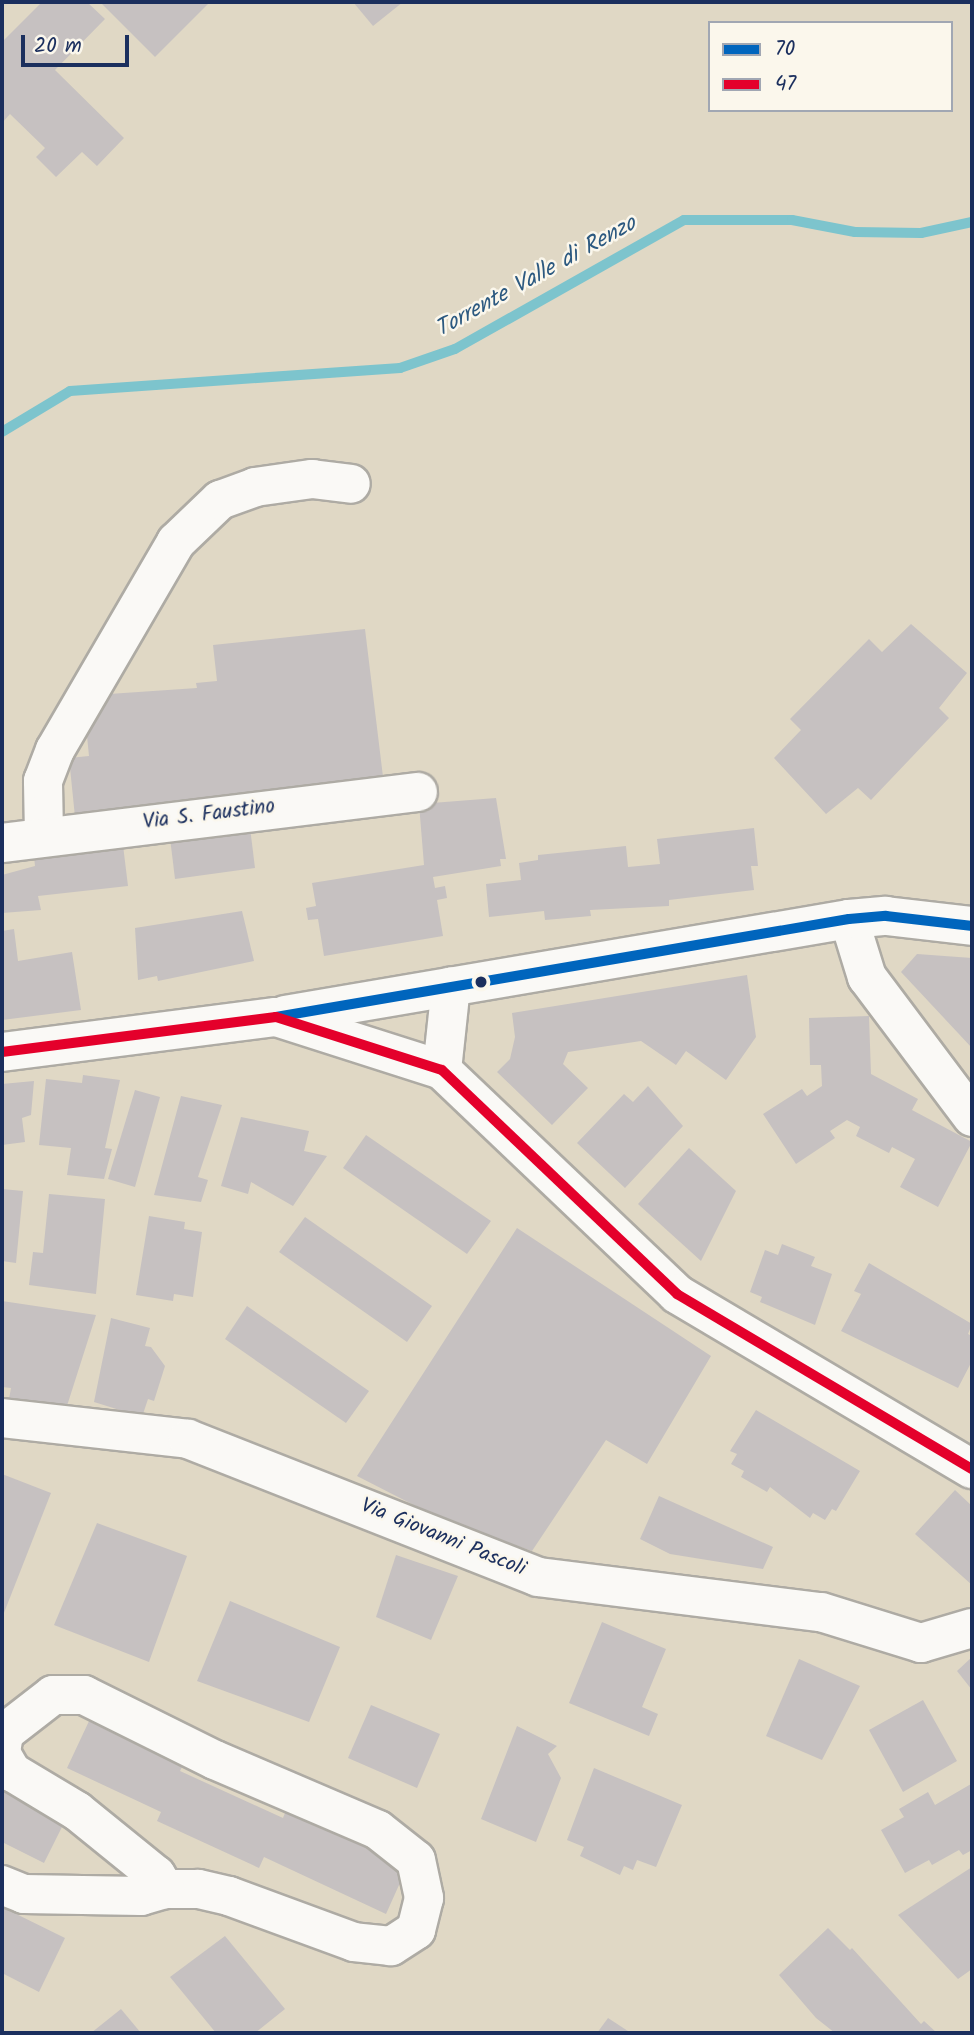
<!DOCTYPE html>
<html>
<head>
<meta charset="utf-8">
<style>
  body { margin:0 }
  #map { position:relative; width:974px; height:2035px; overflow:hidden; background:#e0d8c5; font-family:Kalam,sans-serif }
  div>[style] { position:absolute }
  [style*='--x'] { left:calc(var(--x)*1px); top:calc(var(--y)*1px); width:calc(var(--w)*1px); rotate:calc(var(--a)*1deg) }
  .stream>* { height:10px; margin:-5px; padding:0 5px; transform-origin:5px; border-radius:5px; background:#7dc4cd }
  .building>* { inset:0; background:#c6c1c1 }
  .roads { filter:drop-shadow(2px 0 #aeaba4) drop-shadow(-2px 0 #aeaba4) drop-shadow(0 2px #aeaba4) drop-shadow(0 -2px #aeaba4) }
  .street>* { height:38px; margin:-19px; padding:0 19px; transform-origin:19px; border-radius:19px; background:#faf9f6 }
  .bus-1>* { height:10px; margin:-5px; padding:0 5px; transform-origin:5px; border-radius:5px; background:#0065bd }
  .bus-2>* { height:10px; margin:-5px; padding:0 5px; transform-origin:5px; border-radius:5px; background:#e4002b }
  .dots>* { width:19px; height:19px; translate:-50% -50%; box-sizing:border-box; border:4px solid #fbf7ec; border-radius:50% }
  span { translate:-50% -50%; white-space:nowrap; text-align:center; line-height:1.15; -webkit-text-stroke:5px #fbf7ec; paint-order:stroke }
  .street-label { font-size:21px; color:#1b2f5e }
  .water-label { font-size:23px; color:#2c5980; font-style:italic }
  .frame { position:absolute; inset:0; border:4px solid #1b2f5e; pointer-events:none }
  .legend { position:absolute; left:708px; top:21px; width:245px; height:91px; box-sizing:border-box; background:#fbf7ec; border:2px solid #a1a7b3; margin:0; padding:9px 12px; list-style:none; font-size:21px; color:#1b2f5e }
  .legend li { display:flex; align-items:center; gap:14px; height:35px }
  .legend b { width:35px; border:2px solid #a1a7b3 }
  .scale { position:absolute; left:21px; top:35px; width:108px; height:32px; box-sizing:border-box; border:4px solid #1b2f5e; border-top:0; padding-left:9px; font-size:21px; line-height:24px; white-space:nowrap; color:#1b2f5e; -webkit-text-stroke:5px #fbf7ec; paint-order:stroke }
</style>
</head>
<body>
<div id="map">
  <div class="stream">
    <i style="--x:2;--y:432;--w:79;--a:-31.1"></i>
    <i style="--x:70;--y:391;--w:331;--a:-4"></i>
    <i style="--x:400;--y:368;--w:58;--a:-19.1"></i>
    <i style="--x:455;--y:349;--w:263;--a:-29.4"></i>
    <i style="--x:684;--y:220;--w:108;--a:0"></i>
    <i style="--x:792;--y:220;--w:64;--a:10.8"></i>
    <i style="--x:855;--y:232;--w:66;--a:0.9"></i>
    <i style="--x:921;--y:233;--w:52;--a:-12.2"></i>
  </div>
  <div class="building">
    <i style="clip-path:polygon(42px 2px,87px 2px,105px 19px,55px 70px,124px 138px,97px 166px,82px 152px,56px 177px,36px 157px,45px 148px,10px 114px,2px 123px,2px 42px)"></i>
    <i style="clip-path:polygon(100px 2px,210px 2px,155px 57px)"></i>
    <i style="clip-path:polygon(353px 2px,403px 2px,373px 26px)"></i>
    <i style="clip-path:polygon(911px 624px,967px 673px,939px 708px,949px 718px,871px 800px,858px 788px,826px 814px,774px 758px,801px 730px,790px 719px,869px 639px,882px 652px)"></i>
    <i style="clip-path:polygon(365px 629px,384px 785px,75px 817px,69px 758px,89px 756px,87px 736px,109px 694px,197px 688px,196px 683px,217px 681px,213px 645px)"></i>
    <i style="clip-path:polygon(496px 798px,506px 859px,500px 859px,501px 866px,433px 877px,435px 888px,445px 886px,447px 898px,437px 900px,443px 936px,324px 956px,318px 919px,308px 920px,306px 908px,316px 906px,312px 883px,424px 865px,419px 804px)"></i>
    <i style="clip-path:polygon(249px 819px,255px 868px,175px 879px,169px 830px)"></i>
    <i style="clip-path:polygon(754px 828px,758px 866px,751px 866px,754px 890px,669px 900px,669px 906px,590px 910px,591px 916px,545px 920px,544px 911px,489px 917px,486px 884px,521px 880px,519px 863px,538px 860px,538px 855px,626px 846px,628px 867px,660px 864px,657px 839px)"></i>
    <i style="clip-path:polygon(122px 837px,128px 886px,38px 896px,41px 910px,2px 913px,2px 875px,35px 866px,33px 847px)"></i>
    <i style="clip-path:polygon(242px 911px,254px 961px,158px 981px,157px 976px,138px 980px,135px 928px)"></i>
    <i style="clip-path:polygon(14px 929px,18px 961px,72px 952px,81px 1010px,2px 1020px,2px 931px)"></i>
    <i style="clip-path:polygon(917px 954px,972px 958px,972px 1048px,901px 972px)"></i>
    <i style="clip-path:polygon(747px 975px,756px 1037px,726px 1080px,686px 1051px,676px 1065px,641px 1041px,568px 1052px,563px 1064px,588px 1088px,552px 1125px,497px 1072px,510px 1059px,515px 1037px,512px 1013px)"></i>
    <i style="clip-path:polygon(869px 1016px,871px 1074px,918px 1099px,912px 1110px,972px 1142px,938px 1207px,900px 1187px,915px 1159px,892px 1147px,889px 1153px,856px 1136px,860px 1127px,847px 1120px,830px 1131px,835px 1138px,796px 1164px,763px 1114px,802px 1089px,807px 1096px,822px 1086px,821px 1065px,810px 1065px,809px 1018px)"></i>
    <i style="clip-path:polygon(83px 1075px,120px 1080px,105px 1148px,112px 1149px,104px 1179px,67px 1175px,71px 1148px,39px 1145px,46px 1079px,82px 1083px)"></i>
    <i style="clip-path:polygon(34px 1081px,31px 1115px,22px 1118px,25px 1142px,2px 1145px,2px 1084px)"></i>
    <i style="clip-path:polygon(648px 1086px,683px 1126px,625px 1188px,577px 1143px,624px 1094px,633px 1102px)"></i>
    <i style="clip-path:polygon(135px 1090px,160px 1097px,135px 1187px,108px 1179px)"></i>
    <i style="clip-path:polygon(181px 1096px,222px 1105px,198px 1177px,208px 1180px,201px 1202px,154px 1195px)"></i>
    <i style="clip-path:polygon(241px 1117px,309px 1131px,304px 1151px,327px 1156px,293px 1206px,251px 1182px,248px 1194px,221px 1186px)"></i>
    <i style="clip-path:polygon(366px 1135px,491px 1221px,467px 1254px,343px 1168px)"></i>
    <i style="clip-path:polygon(689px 1148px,736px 1191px,701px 1261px,638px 1204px)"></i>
    <i style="clip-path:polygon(2px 1189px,23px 1191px,16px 1263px,2px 1261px)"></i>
    <i style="clip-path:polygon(49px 1194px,105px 1199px,96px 1294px,29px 1285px,33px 1252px,43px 1253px)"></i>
    <i style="clip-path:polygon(149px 1216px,185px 1222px,184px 1229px,202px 1232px,193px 1297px,174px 1294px,173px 1301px,136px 1295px)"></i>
    <i style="clip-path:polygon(305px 1217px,432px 1306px,407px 1342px,279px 1252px)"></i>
    <i style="clip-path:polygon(517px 1228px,711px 1356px,647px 1464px,606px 1440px,532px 1551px,445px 1521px,357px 1476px)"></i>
    <i style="clip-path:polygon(782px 1244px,815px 1257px,811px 1266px,832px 1274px,815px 1325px,760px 1302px,762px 1297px,750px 1292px,765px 1250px,778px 1255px)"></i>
    <i style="clip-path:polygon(869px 1263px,972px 1324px,968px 1334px,972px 1336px,972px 1361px,958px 1388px,841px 1331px,861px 1294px,854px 1291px)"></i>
    <i style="clip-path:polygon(2px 1301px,96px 1315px,66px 1409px,9px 1399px,11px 1388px,2px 1387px)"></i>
    <i style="clip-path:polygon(247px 1306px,369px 1391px,346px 1423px,225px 1339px)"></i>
    <i style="clip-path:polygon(111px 1318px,150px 1328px,145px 1346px,151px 1347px,165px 1366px,154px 1401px,148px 1399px,142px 1417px,94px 1402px)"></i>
    <i style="clip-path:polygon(756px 1410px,860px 1471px,836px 1511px,832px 1509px,825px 1520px,813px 1513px,810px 1518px,770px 1487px,767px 1492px,741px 1477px,744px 1471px,731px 1464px,737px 1454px,730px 1451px)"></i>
    <i style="clip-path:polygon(2px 1474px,51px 1493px,2px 1618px)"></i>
    <i style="clip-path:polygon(955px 1490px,972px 1506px,972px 1585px,915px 1534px)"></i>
    <i style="clip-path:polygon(659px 1496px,773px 1547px,763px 1569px,670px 1554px,640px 1539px)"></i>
    <i style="clip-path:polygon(97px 1523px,187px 1556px,149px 1662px,54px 1625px)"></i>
    <i style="clip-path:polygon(396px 1555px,458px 1576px,431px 1640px,376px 1617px)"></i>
    <i style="clip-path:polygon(230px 1601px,340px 1647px,309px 1722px,197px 1681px)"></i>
    <i style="clip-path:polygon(602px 1622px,666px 1649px,642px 1707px,658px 1714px,649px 1736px,569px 1703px)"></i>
    <i style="clip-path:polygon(972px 1657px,972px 1690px,957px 1671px)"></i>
    <i style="clip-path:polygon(799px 1659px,860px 1686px,822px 1760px,766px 1736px)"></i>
    <i style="clip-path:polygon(923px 1700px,957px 1761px,903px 1792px,869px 1730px)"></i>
    <i style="clip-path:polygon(371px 1705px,440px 1734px,417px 1788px,348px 1758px)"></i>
    <i style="clip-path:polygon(90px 1719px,184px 1763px,180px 1771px,283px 1818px,287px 1808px,408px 1865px,386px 1914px,264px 1857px,259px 1868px,157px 1821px,161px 1812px,67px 1768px)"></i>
    <i style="clip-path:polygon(517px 1726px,557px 1746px,548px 1754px,561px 1778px,536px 1842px,481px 1819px)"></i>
    <i style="clip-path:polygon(594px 1768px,682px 1805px,656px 1867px,637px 1860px,633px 1870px,624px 1866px,620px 1875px,580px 1856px,584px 1847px,567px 1840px)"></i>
    <i style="clip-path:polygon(2px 1782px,68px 1815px,44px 1863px,2px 1842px)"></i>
    <i style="clip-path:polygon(971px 1784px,972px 1850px,963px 1855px,959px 1850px,932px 1865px,929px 1860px,905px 1873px,881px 1830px,904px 1817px,899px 1809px,928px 1792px,935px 1805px)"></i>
    <i style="clip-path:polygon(972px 1867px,972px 1969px,958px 1979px,898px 1915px)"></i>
    <i style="clip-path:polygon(2px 1907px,65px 1938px,39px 1992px,2px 1973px)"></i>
    <i style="clip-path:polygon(828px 1928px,850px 1950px,852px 1948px,921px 2024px,924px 2021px,937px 2033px,835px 2033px,816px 2018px,779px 1975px)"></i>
    <i style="clip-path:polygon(225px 1936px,285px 2009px,255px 2033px,216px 2033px,170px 1977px)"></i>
    <i style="clip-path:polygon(121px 2009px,141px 2033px,91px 2033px)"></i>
    <i style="clip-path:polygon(608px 2018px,631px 2033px,597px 2033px)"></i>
  </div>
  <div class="roads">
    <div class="street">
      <i style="--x:44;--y:835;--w:54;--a:-91.1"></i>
      <i style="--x:43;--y:781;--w:33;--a:-69"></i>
      <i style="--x:55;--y:750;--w:241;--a:-59.8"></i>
      <i style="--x:176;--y:542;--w:61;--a:-43.7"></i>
      <i style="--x:220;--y:500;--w:37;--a:-20"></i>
      <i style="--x:255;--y:487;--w:58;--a:-8"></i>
      <i style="--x:312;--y:479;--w:39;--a:7"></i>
      <i style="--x:2;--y:843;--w:419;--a:-7"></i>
      <i style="--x:849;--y:919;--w:61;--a:72.8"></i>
      <i style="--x:867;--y:977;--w:175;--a:53.1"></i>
      <i style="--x:285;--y:1015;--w:572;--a:-9.66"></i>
      <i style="--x:849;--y:919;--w:37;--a:-5"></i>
      <i style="--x:886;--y:916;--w:87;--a:6.6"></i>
      <i style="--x:2;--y:1052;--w:276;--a:-7.3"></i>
      <i style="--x:276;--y:1017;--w:174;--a:17.7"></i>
      <i style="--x:442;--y:1070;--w:325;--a:43.6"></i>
      <i style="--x:677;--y:1294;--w:343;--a:30.7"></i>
      <i style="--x:442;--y:1070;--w:84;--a:-83.9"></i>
      <i style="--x:2;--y:1418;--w:187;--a:6.4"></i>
      <i style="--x:188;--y:1439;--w:376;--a:21.5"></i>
      <i style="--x:538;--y:1577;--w:285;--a:7.1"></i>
      <i style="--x:821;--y:1612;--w:105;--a:17.2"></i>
      <i style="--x:921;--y:1643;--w:53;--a:-16.4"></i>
      <i style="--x:2;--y:1746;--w:13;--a:-81"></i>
      <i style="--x:4;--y:1733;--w:62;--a:-37.8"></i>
      <i style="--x:53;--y:1695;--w:31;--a:0"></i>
      <i style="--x:84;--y:1695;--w:146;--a:26.4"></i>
      <i style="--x:215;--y:1760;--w:177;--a:23.2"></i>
      <i style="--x:378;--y:1830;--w:48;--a:38.3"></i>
      <i style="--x:416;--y:1860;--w:39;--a:78"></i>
      <i style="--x:424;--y:1898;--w:33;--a:104"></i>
      <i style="--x:416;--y:1930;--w:30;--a:147"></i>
      <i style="--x:391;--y:1946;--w:37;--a:-174"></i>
      <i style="--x:354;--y:1942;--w:133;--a:-159.8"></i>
      <i style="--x:229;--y:1896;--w:32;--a:-167"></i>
      <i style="--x:198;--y:1889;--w:33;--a:180"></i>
      <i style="--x:165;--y:1889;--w:25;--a:164"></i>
      <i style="--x:141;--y:1896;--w:117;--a:-179"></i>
      <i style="--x:24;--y:1894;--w:24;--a:-158"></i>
      <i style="--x:2;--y:1755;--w:20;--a:60"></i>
      <i style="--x:12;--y:1772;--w:76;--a:31"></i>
      <i style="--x:77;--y:1811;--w:102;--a:39"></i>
      <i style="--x:156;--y:1875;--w:17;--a:57"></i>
    </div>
  </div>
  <div class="bus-1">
    <i style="--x:276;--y:1017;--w:581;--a:-9.71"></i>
    <i style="--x:849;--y:919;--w:37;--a:-5"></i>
    <i style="--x:886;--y:916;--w:87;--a:6.6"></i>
  </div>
  <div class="bus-2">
    <i style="--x:2;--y:1052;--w:276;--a:-7.3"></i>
    <i style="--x:276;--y:1017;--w:174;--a:17.7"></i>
    <i style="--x:442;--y:1070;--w:325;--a:43.6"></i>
    <i style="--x:677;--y:1294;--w:343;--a:30.7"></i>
  </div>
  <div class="dots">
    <i style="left:481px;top:982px;background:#1b2f5e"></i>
  </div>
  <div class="street-label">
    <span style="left:209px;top:815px;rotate:-7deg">Via S. Faustino</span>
    <span style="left:443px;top:1538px;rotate:22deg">Via Giovanni Pascoli</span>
  </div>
  <div class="water-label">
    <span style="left:536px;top:277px;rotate:-29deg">Torrente Valle di Renzo</span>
  </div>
  <div class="frame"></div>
  <ul class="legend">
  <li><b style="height:9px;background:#0065bd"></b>70</li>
  <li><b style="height:9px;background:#e4002b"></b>47</li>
  </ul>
  <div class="scale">20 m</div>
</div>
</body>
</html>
